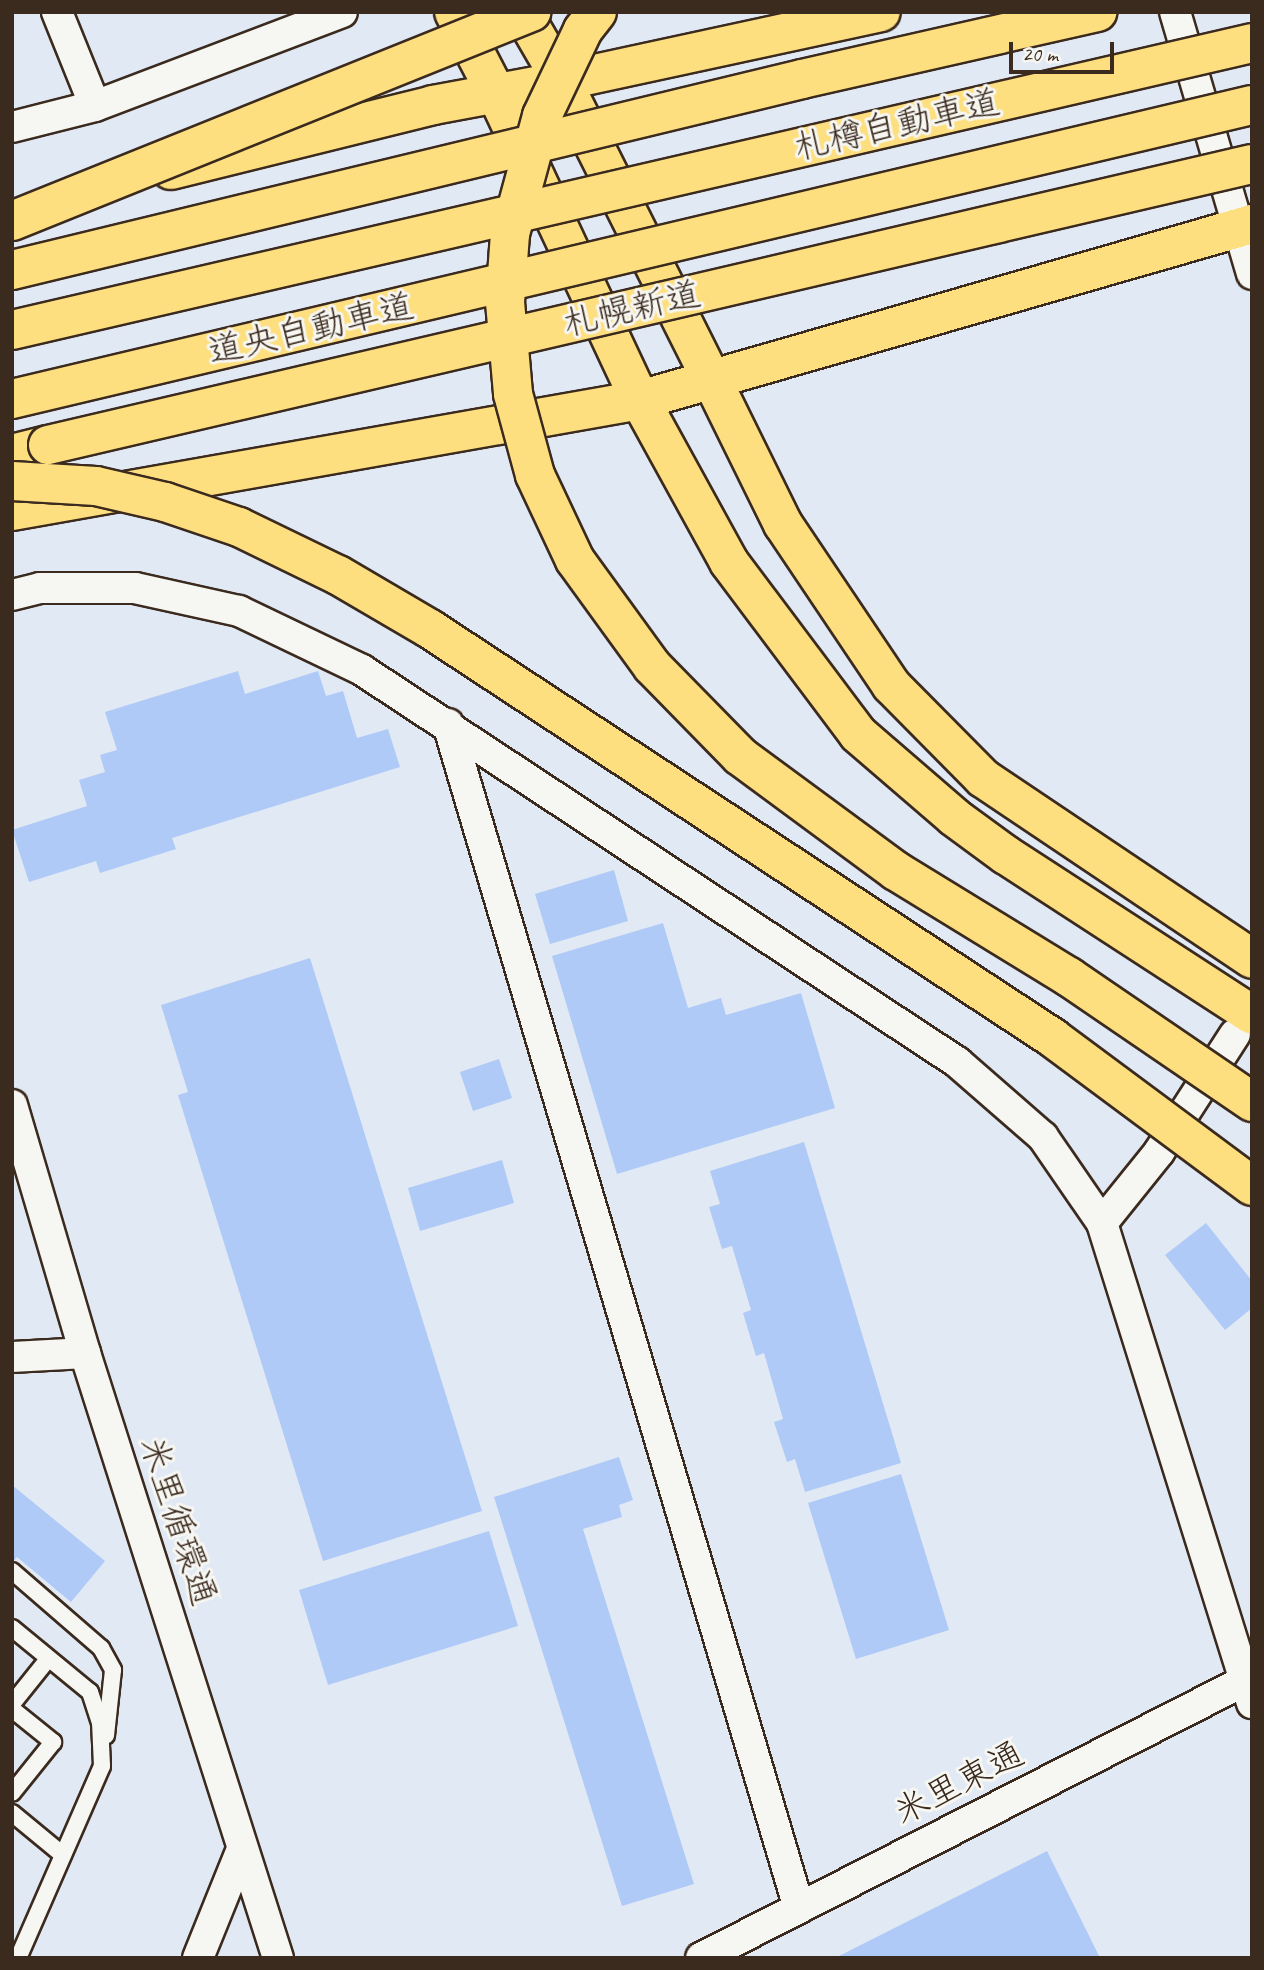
<!DOCTYPE html>
<html>
<head>
<meta charset="utf-8">
<style>
  body { margin:0 }
  #map { position:relative; width:1264px; height:1970px; overflow:hidden; background:#e1e9f4; font-family:Caveat,"Klee One",sans-serif }
  div>[style] { position:absolute }
  [style*='--x'] { left:calc(var(--x)*1px); top:calc(var(--y)*1px); width:calc(var(--w)*1px); rotate:calc(var(--a)*1deg) }
  .building>* { inset:0; background:#afcaf7 }
  .roads { filter:drop-shadow(2px 0 #3b2a1e) drop-shadow(-2px 0 #3b2a1e) drop-shadow(0 2px #3b2a1e) drop-shadow(0 -2px #3b2a1e) }
  .lane>* { height:16px; margin:-8px; padding:0 8px; transform-origin:8px; border-radius:8px; background:#f6f6f2 }
  .street>* { height:30px; margin:-15px; padding:0 15px; transform-origin:15px; border-radius:15px; background:#f6f6f2 }
  .primary>* { height:38px; margin:-19px; padding:0 19px; transform-origin:19px; border-radius:19px; background:#fedf80 }
  .highway>* { height:38px; margin:-19px; padding:0 19px; transform-origin:19px; border-radius:19px; background:#fedf80 }
  .bridges { filter:drop-shadow(2px 0 #3b2a1e) drop-shadow(-2px 0 #3b2a1e) drop-shadow(0 2px #3b2a1e) drop-shadow(0 -2px #3b2a1e) }
  .highway-bridge>* { height:38px; margin:-19px; padding:0 19px; transform-origin:19px; border-radius:19px; background:#fedf80 }
  span { translate:-50% -50%; white-space:nowrap; text-align:center; line-height:1.15; -webkit-text-stroke:6px #f6f6f2; paint-order:stroke }
  .street-label { font-size:35px; color:#3b2a1e }
  .frame { position:absolute; inset:0; border:14px solid #3b2a1e; pointer-events:none }
  .scale { position:absolute; left:1009px; top:42px; width:105px; height:32px; box-sizing:border-box; border:4px solid #3b2a1e; border-top:0; padding-left:9px; font-size:21px; line-height:24px; white-space:nowrap; color:#3b2a1e; -webkit-text-stroke:5px #f6f6f2; paint-order:stroke }
</style>
</head>
<body>
<div id="map">
  <div class="building">
    <i style="clip-path:polygon(238px 671px,245px 694px,318px 671px,326px 696px,343px 691px,357px 738px,388px 729px,400px 767px,172px 838px,176px 849px,100px 873px,96px 861px,29px 882px,12px 830px,87px 806px,79px 780px,105px 772px,100px 755px,117px 750px,105px 712px)"></i>
    <i style="clip-path:polygon(614px 870px,628px 921px,550px 944px,535px 894px)"></i>
    <i style="clip-path:polygon(663px 923px,688px 1008px,721px 998px,726px 1015px,801px 993px,835px 1108px,617px 1174px,552px 956px)"></i>
    <i style="clip-path:polygon(310px 958px,482px 1511px,323px 1561px,178px 1095px,188px 1092px,161px 1005px)"></i>
    <i style="clip-path:polygon(499px 1059px,512px 1098px,473px 1111px,460px 1072px)"></i>
    <i style="clip-path:polygon(804px 1142px,901px 1463px,805px 1492px,795px 1459px,787px 1462px,774px 1422px,783px 1419px,764px 1353px,756px 1356px,743px 1313px,751px 1310px,732px 1246px,722px 1249px,709px 1207px,720px 1204px,710px 1171px)"></i>
    <i style="clip-path:polygon(502px 1160px,514px 1203px,420px 1231px,408px 1188px)"></i>
    <i style="clip-path:polygon(1206px 1223px,1252px 1281px,1252px 1308px,1225px 1330px,1165px 1255px)"></i>
    <i style="clip-path:polygon(619px 1457px,633px 1500px,619px 1505px,622px 1517px,583px 1529px,694px 1884px,622px 1906px,494px 1497px)"></i>
    <i style="clip-path:polygon(901px 1474px,949px 1630px,856px 1659px,808px 1503px)"></i>
    <i style="clip-path:polygon(12px 1485px,105px 1561px,71px 1602px,17px 1557px,12px 1563px)"></i>
    <i style="clip-path:polygon(489px 1531px,518px 1626px,328px 1685px,299px 1590px)"></i>
    <i style="clip-path:polygon(1047px 1851px,1100px 1958px,835px 1958px)"></i>
  </div>
  <div class="roads">
    <div class="lane">
      <i style="--x:12;--y:1571;--w:118;--a:40.9"></i>
      <i style="--x:101;--y:1648;--w:25;--a:61"></i>
      <i style="--x:113;--y:1670;--w:66;--a:96.1"></i>
      <i style="--x:12;--y:1628;--w:101;--a:39.4"></i>
      <i style="--x:90;--y:1692;--w:32;--a:72"></i>
      <i style="--x:100;--y:1722;--w:44;--a:87.4"></i>
      <i style="--x:102;--y:1766;--w:210;--a:113.6"></i>
      <i style="--x:12;--y:1704;--w:58;--a:-51.3"></i>
      <i style="--x:12;--y:1709;--w:53;--a:38.8"></i>
      <i style="--x:53;--y:1742;--w:65;--a:128.8"></i>
      <i style="--x:12;--y:1813;--w:66;--a:39.5"></i>
    </div>
    <div class="street">
      <i style="--x:57;--y:12;--w:101;--a:68"></i>
      <i style="--x:1175;--y:12;--w:273;--a:73.6"></i>
      <i style="--x:12;--y:127;--w:86;--a:-14.2"></i>
      <i style="--x:95;--y:106;--w:264;--a:-20.8"></i>
      <i style="--x:12;--y:595;--w:29;--a:-14"></i>
      <i style="--x:40;--y:588;--w:95;--a:0"></i>
      <i style="--x:135;--y:588;--w:107;--a:12.5"></i>
      <i style="--x:239;--y:611;--w:136;--a:25.6"></i>
      <i style="--x:362;--y:670;--w:713;--a:33.38"></i>
      <i style="--x:957;--y:1062;--w:114;--a:41.1"></i>
      <i style="--x:1043;--y:1137;--w:104;--a:55.5"></i>
      <i style="--x:1102;--y:1223;--w:503;--a:72.65"></i>
      <i style="--x:448;--y:724;--w:1235;--a:73.49"></i>
      <i style="--x:12;--y:1105;--w:259;--a:73.6"></i>
      <i style="--x:85;--y:1353;--w:635;--a:72.31"></i>
      <i style="--x:1102;--y:1223;--w:91;--a:-51.2"></i>
      <i style="--x:1159;--y:1152;--w:140;--a:-57.2"></i>
      <i style="--x:12;--y:1357;--w:73;--a:-3.1"></i>
      <i style="--x:198;--y:1958;--w:118;--a:-68"></i>
      <i style="--x:701;--y:1958;--w:619;--a:-27.02"></i>
    </div>
    <div class="primary">
      <i style="--x:454;--y:12;--w:91;--a:62.6"></i>
      <i style="--x:496;--y:93;--w:339;--a:64.9"></i>
      <i style="--x:522;--y:12;--w:80;--a:59.9"></i>
      <i style="--x:562;--y:81;--w:335;--a:63.4"></i>
    </div>
    <div class="highway">
      <i style="--x:171;--y:170;--w:270;--a:-13.9"></i>
      <i style="--x:433;--y:105;--w:131;--a:-10.5"></i>
      <i style="--x:562;--y:81;--w:326;--a:-12.2"></i>
      <i style="--x:712;--y:380;--w:161;--a:63.8"></i>
      <i style="--x:783;--y:524;--w:194;--a:56.1"></i>
      <i style="--x:891;--y:685;--w:131;--a:45.3"></i>
      <i style="--x:983;--y:778;--w:324;--a:33.9"></i>
      <i style="--x:640;--y:400;--w:185;--a:61.2"></i>
      <i style="--x:729;--y:562;--w:215;--a:53.1"></i>
      <i style="--x:858;--y:734;--w:127;--a:40.8"></i>
      <i style="--x:954;--y:817;--w:64;--a:36.2"></i>
      <i style="--x:1006;--y:855;--w:293;--a:33"></i>
      <i style="--x:12;--y:454;--w:37;--a:-14"></i>
      <i style="--x:12;--y:511;--w:638;--a:-10.02"></i>
      <i style="--x:640;--y:400;--w:637;--a:-16.04"></i>
    </div>
  </div>
  <div class="bridges">
    <div class="highway-bridge">
      <i style="--x:597;--y:12;--w:23;--a:128"></i>
      <i style="--x:583;--y:30;--w:95;--a:115.5"></i>
      <i style="--x:542;--y:116;--w:122;--a:105.2"></i>
      <i style="--x:510;--y:234;--w:68;--a:94.2"></i>
      <i style="--x:505;--y:302;--w:92;--a:85"></i>
      <i style="--x:513;--y:394;--w:84;--a:74.8"></i>
      <i style="--x:535;--y:475;--w:94;--a:64.8"></i>
      <i style="--x:575;--y:560;--w:131;--a:54"></i>
      <i style="--x:652;--y:666;--w:126;--a:45.6"></i>
      <i style="--x:740;--y:756;--w:194;--a:36.4"></i>
      <i style="--x:896;--y:871;--w:203;--a:31.5"></i>
      <i style="--x:1069;--y:977;--w:222;--a:34.3"></i>
      <i style="--x:12;--y:221;--w:560;--a:-21.93"></i>
      <i style="--x:12;--y:270;--w:813;--a:-13.59"></i>
      <i style="--x:802;--y:79;--w:303;--a:-12.8"></i>
      <i style="--x:12;--y:330;--w:1273;--a:-13.03"></i>
      <i style="--x:12;--y:399;--w:1274;--a:-13.34"></i>
      <i style="--x:48;--y:445;--w:1236;--a:-13.14"></i>
      <i style="--x:12;--y:481;--w:84;--a:3.4"></i>
      <i style="--x:96;--y:486;--w:71;--a:13.1"></i>
      <i style="--x:165;--y:502;--w:78;--a:18.7"></i>
      <i style="--x:239;--y:527;--w:110;--a:25.9"></i>
      <i style="--x:338;--y:575;--w:107;--a:30.4"></i>
      <i style="--x:430;--y:629;--w:745;--a:33.28"></i>
      <i style="--x:1053;--y:1038;--w:248;--a:36.6"></i>
    </div>
  </div>
  <div class="street-label">
    <span style="left:897px;top:125px;rotate:-13deg">札樽自動車道</span>
    <span style="left:632px;top:309px;rotate:-13deg">札幌新道</span>
    <span style="left:311px;top:329px;rotate:-13deg">道央自動車道</span>
    <span style="left:178px;top:1521px;rotate:72deg">米里循環通</span>
    <span style="left:959px;top:1783px;rotate:-27deg">米里東通</span>
  </div>
  <div class="frame"></div>
  <div class="scale">20 m</div>
</div>
</body>
</html>
